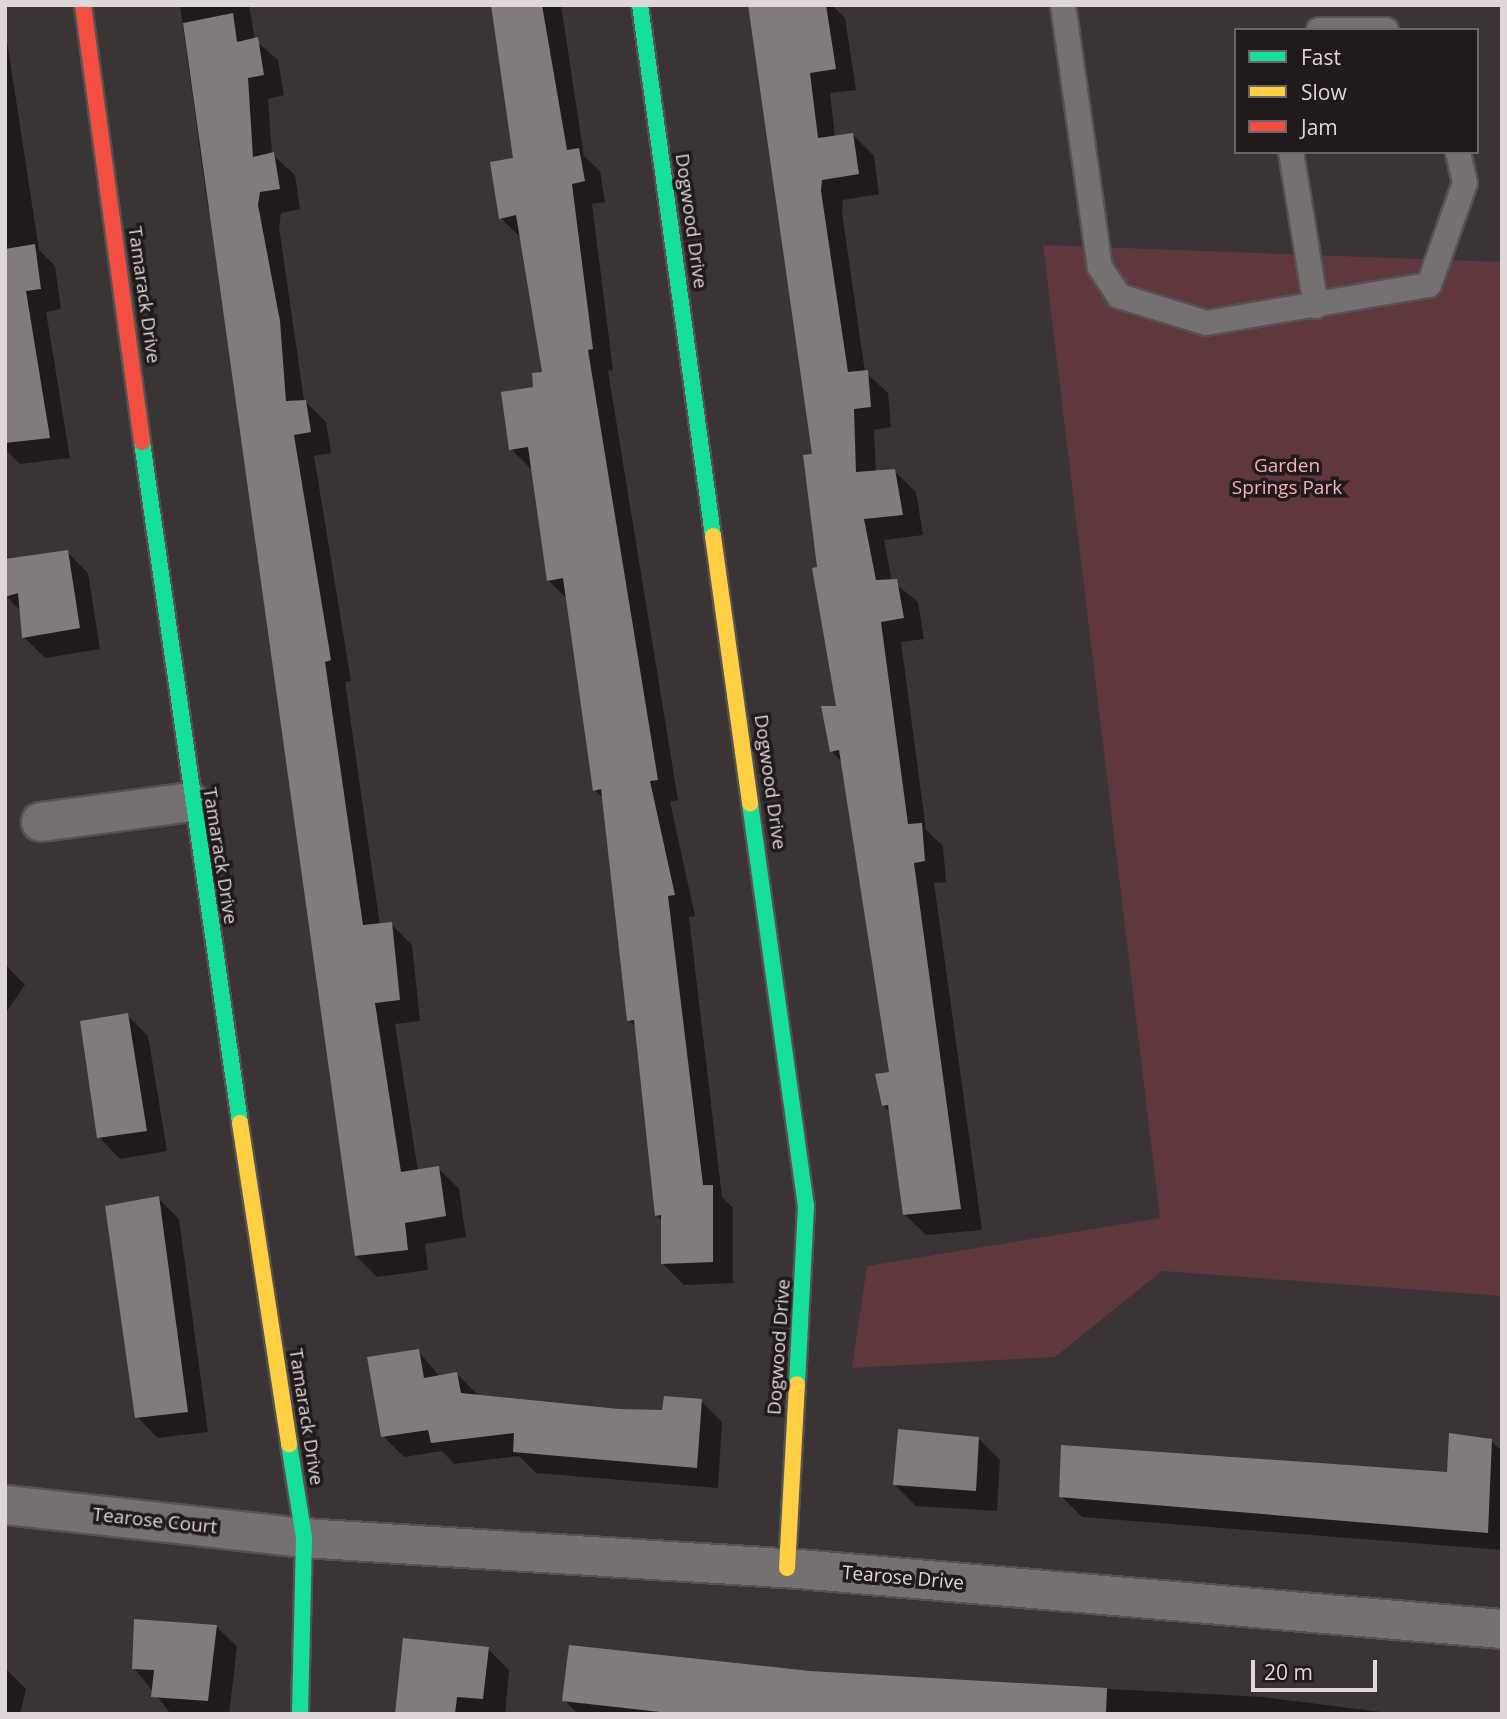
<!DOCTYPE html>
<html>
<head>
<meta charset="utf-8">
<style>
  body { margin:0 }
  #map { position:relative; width:1507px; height:1719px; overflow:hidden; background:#3a3434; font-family:"Open Sans",sans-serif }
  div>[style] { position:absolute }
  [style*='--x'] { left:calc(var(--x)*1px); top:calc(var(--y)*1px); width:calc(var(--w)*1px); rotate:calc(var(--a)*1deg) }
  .green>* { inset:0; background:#5f373c }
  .shadow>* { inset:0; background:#0007 }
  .building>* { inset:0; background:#817b7c }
  .roads { filter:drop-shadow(2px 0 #575151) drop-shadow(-2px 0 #575151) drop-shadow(0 2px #575151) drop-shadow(0 -2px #575151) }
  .lane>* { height:24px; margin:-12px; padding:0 12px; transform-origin:12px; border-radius:12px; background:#767171 }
  .street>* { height:38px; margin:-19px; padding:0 19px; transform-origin:19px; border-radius:19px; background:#767171 }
  .fast>* { height:16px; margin:-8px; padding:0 8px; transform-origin:8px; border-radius:8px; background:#16e098 }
  .slow>* { height:16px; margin:-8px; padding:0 8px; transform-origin:8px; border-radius:8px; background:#ffcf43 }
  .jam>* { height:16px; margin:-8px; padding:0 8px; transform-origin:8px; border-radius:8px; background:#f24e42 }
  span { translate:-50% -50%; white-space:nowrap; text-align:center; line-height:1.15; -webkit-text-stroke:7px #201a1a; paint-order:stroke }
  .street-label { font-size:19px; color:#dfd6d7 }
  .park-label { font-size:19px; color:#f8b1b8 }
  .frame { position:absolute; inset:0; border:7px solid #dfd6d7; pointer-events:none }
  .legend { position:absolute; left:1234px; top:28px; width:245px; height:126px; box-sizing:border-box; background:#201a1a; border:2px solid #6c6566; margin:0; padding:9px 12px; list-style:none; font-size:21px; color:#dfd6d7 }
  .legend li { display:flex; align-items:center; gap:14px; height:35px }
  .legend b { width:35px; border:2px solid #6c6566 }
  .scale { position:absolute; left:1251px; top:1660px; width:126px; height:32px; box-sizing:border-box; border:4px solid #dfd6d7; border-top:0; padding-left:9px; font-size:21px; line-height:24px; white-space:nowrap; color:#dfd6d7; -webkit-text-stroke:5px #201a1a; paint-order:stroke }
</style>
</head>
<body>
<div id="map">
  <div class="green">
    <i style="clip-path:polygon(1043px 245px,1502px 262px,1502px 1296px,1162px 1271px,1055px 1357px,852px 1368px,867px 1266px,1160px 1218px)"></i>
  </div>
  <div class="shadow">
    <i style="clip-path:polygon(180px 5px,249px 5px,255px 40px,278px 60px,284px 95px,268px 99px,272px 154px,295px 175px,300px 209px,281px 213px,279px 227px,304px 400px,326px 422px,331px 453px,314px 456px,351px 681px,345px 682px,380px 925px,391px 924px,412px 945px,420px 1021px,395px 1024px,418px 1171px,438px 1168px,459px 1189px,466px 1237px,425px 1244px,428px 1270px,377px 1277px,356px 1256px,216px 216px,208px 208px)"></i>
    <i style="clip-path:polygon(493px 5px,561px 5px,584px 156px,600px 171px,605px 202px,592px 204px,613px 370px,608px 371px,678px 800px,670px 802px,695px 916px,689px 917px,722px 1197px,733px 1208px,733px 1283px,684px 1285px,663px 1264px,663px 1222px,656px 1215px,637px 1028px,629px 1020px,604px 799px,595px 790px,568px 600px,548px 580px,532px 470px,511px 449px,544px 374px,522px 239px,501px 218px,515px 160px)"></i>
    <i style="clip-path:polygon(748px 5px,832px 5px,845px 18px,856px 90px,830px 93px,835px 137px,853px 135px,874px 156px,879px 194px,843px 200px,842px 213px,865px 372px,888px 393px,891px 427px,874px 430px,876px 472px,894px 471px,916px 492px,923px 535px,884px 540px,892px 581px,918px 602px,924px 639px,901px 642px,926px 830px,943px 846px,946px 882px,934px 883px,982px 1230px,926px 1235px,904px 1214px,891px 1113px,883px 1105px,891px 1073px,843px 763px,831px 751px,838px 708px,819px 568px,814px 455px)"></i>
    <i style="clip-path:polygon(5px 28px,39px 250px,55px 266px,61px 309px,46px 312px,70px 458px,20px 464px,5px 449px)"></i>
    <i style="clip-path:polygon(67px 552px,88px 573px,100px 649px,45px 658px,24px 637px,21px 611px,6px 596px)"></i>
    <i style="clip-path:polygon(5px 964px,25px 985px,5px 1014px)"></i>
    <i style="clip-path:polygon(127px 1015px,148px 1036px,167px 1151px,120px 1159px,99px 1137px)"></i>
    <i style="clip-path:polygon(158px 1198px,179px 1219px,208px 1432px,158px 1438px,137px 1417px)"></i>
    <i style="clip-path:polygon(418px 1351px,440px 1377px,457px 1374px,478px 1395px,619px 1411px,663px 1411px,701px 1401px,722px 1422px,718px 1488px,536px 1473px,519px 1456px,454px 1464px,442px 1451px,404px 1457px,383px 1436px)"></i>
    <i style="clip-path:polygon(979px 1439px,1000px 1460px,997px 1511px,916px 1506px,895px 1485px)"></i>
    <i style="clip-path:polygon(1491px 1441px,1502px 1451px,1502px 1550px,1082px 1517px,1061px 1496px,1449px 1474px)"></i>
    <i style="clip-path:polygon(216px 1626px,237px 1647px,229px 1714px,171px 1714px,134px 1668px)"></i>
    <i style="clip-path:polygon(488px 1649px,509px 1670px,505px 1714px,396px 1714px)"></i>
    <i style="clip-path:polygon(5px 1668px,26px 1689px,20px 1714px,5px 1714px)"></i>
    <i style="clip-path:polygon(809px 1673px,1263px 1697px,1397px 1714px,578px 1714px,564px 1700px)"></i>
  </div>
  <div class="building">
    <i style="clip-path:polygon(491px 5px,542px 5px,567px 150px,579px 148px,585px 181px,572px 184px,593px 349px,588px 350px,658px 780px,650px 781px,675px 895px,668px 896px,703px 1185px,713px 1185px,713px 1262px,661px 1264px,661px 1215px,655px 1216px,634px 1020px,627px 1021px,601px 789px,593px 791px,563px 578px,547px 581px,528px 447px,509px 450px,501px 392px,533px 387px,532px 373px,542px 372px,516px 215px,499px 219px,490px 162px,513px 158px)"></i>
    <i style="clip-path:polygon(748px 5px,826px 5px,836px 69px,810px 73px,818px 138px,853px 133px,859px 174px,822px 180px,821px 191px,848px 372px,868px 370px,871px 407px,854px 409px,856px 472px,895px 469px,903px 515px,864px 519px,876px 580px,897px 579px,904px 618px,881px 622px,908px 824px,922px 823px,925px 861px,914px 863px,961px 1209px,903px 1215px,888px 1105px,882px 1106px,875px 1074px,889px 1072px,839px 750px,830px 752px,821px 706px,836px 706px,812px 568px,817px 567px,803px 455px,812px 454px)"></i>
    <i style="clip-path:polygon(233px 13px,237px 42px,258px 37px,264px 75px,248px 78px,253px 157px,274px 152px,280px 189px,260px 192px,258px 205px,280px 321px,286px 401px,306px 400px,311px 432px,294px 435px,331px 660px,325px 662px,363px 925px,392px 922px,400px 1000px,375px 1003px,401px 1172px,439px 1166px,446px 1216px,405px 1223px,408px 1250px,355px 1256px,183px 23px)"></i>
    <i style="clip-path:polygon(35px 244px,41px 289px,26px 291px,50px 438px,5px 443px,5px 249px)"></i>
    <i style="clip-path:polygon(68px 550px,80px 628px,22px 638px,18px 593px,5px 597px,5px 559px)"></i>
    <i style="clip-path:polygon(128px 1013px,147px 1131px,97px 1138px,80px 1021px)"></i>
    <i style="clip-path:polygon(159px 1196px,188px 1412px,135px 1418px,105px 1206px)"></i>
    <i style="clip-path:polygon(419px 1349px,424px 1378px,457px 1372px,461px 1393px,619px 1409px,662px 1410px,664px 1396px,702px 1399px,697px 1468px,513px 1452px,514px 1433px,431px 1443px,428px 1430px,381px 1437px,367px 1357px)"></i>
    <i style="clip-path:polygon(898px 1429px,979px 1437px,976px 1491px,893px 1485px)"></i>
    <i style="clip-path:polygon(1449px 1433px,1492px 1439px,1488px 1533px,1059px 1497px,1061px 1445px,1447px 1472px)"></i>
    <i style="clip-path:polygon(134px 1619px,217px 1625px,208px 1701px,151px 1697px,154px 1670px,132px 1669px)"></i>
    <i style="clip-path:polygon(403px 1638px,489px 1647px,483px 1699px,457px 1697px,455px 1714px,395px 1714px)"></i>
    <i style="clip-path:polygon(569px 1645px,810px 1671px,1107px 1688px,1106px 1714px,678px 1714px,562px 1701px)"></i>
  </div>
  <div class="roads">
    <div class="lane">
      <i style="--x:1063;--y:5;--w:265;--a:82"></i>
      <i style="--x:1100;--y:267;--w:35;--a:57"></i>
      <i style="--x:1119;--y:296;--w:91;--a:17.2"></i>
      <i style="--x:1206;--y:323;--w:226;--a:-9.7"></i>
      <i style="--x:1429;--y:285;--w:108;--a:-70.6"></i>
      <i style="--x:1465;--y:183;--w:32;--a:-103"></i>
      <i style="--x:1319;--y:30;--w:67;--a:0"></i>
      <i style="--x:1291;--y:152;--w:156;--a:80.8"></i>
    </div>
    <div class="street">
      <i style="--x:41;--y:822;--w:150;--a:-7.6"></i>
      <i style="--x:5;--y:1505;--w:301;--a:6.3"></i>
      <i style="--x:304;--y:1538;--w:484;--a:3.6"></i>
      <i style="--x:787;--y:1568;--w:718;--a:4.88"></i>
    </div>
    <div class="fast">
      <i style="--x:640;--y:5;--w:536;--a:82.17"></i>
      <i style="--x:142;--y:442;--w:688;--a:81.81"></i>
      <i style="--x:750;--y:803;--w:407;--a:82.1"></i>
      <i style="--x:806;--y:1206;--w:178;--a:92.9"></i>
      <i style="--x:289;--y:1444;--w:95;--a:80.9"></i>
      <i style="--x:304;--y:1538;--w:176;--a:91.3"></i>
    </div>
    <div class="slow">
      <i style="--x:713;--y:536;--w:270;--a:82.1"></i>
      <i style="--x:240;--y:1123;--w:325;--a:81.3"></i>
      <i style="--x:787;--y:1568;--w:184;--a:-86.9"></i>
    </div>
    <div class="jam">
      <i style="--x:83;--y:5;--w:441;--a:82.3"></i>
    </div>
  </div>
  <div class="street-label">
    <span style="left:691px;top:221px;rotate:82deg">Dogwood Drive</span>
    <span style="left:144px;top:295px;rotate:82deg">Tamarack Drive</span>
    <span style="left:770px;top:782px;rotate:82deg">Dogwood Drive</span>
    <span style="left:220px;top:856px;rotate:81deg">Tamarack Drive</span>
    <span style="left:779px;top:1347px;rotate:-86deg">Dogwood Drive</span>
    <span style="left:306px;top:1417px;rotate:81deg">Tamarack Drive</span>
    <span style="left:155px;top:1521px;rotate:6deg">Tearose Court</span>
    <span style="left:903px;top:1578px;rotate:5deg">Tearose Drive</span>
  </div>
  <div class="park-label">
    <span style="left:1287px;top:477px">Garden<br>Springs Park</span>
  </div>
  <div class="frame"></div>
  <ul class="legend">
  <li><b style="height:9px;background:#16e098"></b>Fast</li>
  <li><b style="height:9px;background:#ffcf43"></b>Slow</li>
  <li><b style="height:9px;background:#f24e42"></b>Jam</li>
  </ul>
  <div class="scale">20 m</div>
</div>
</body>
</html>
